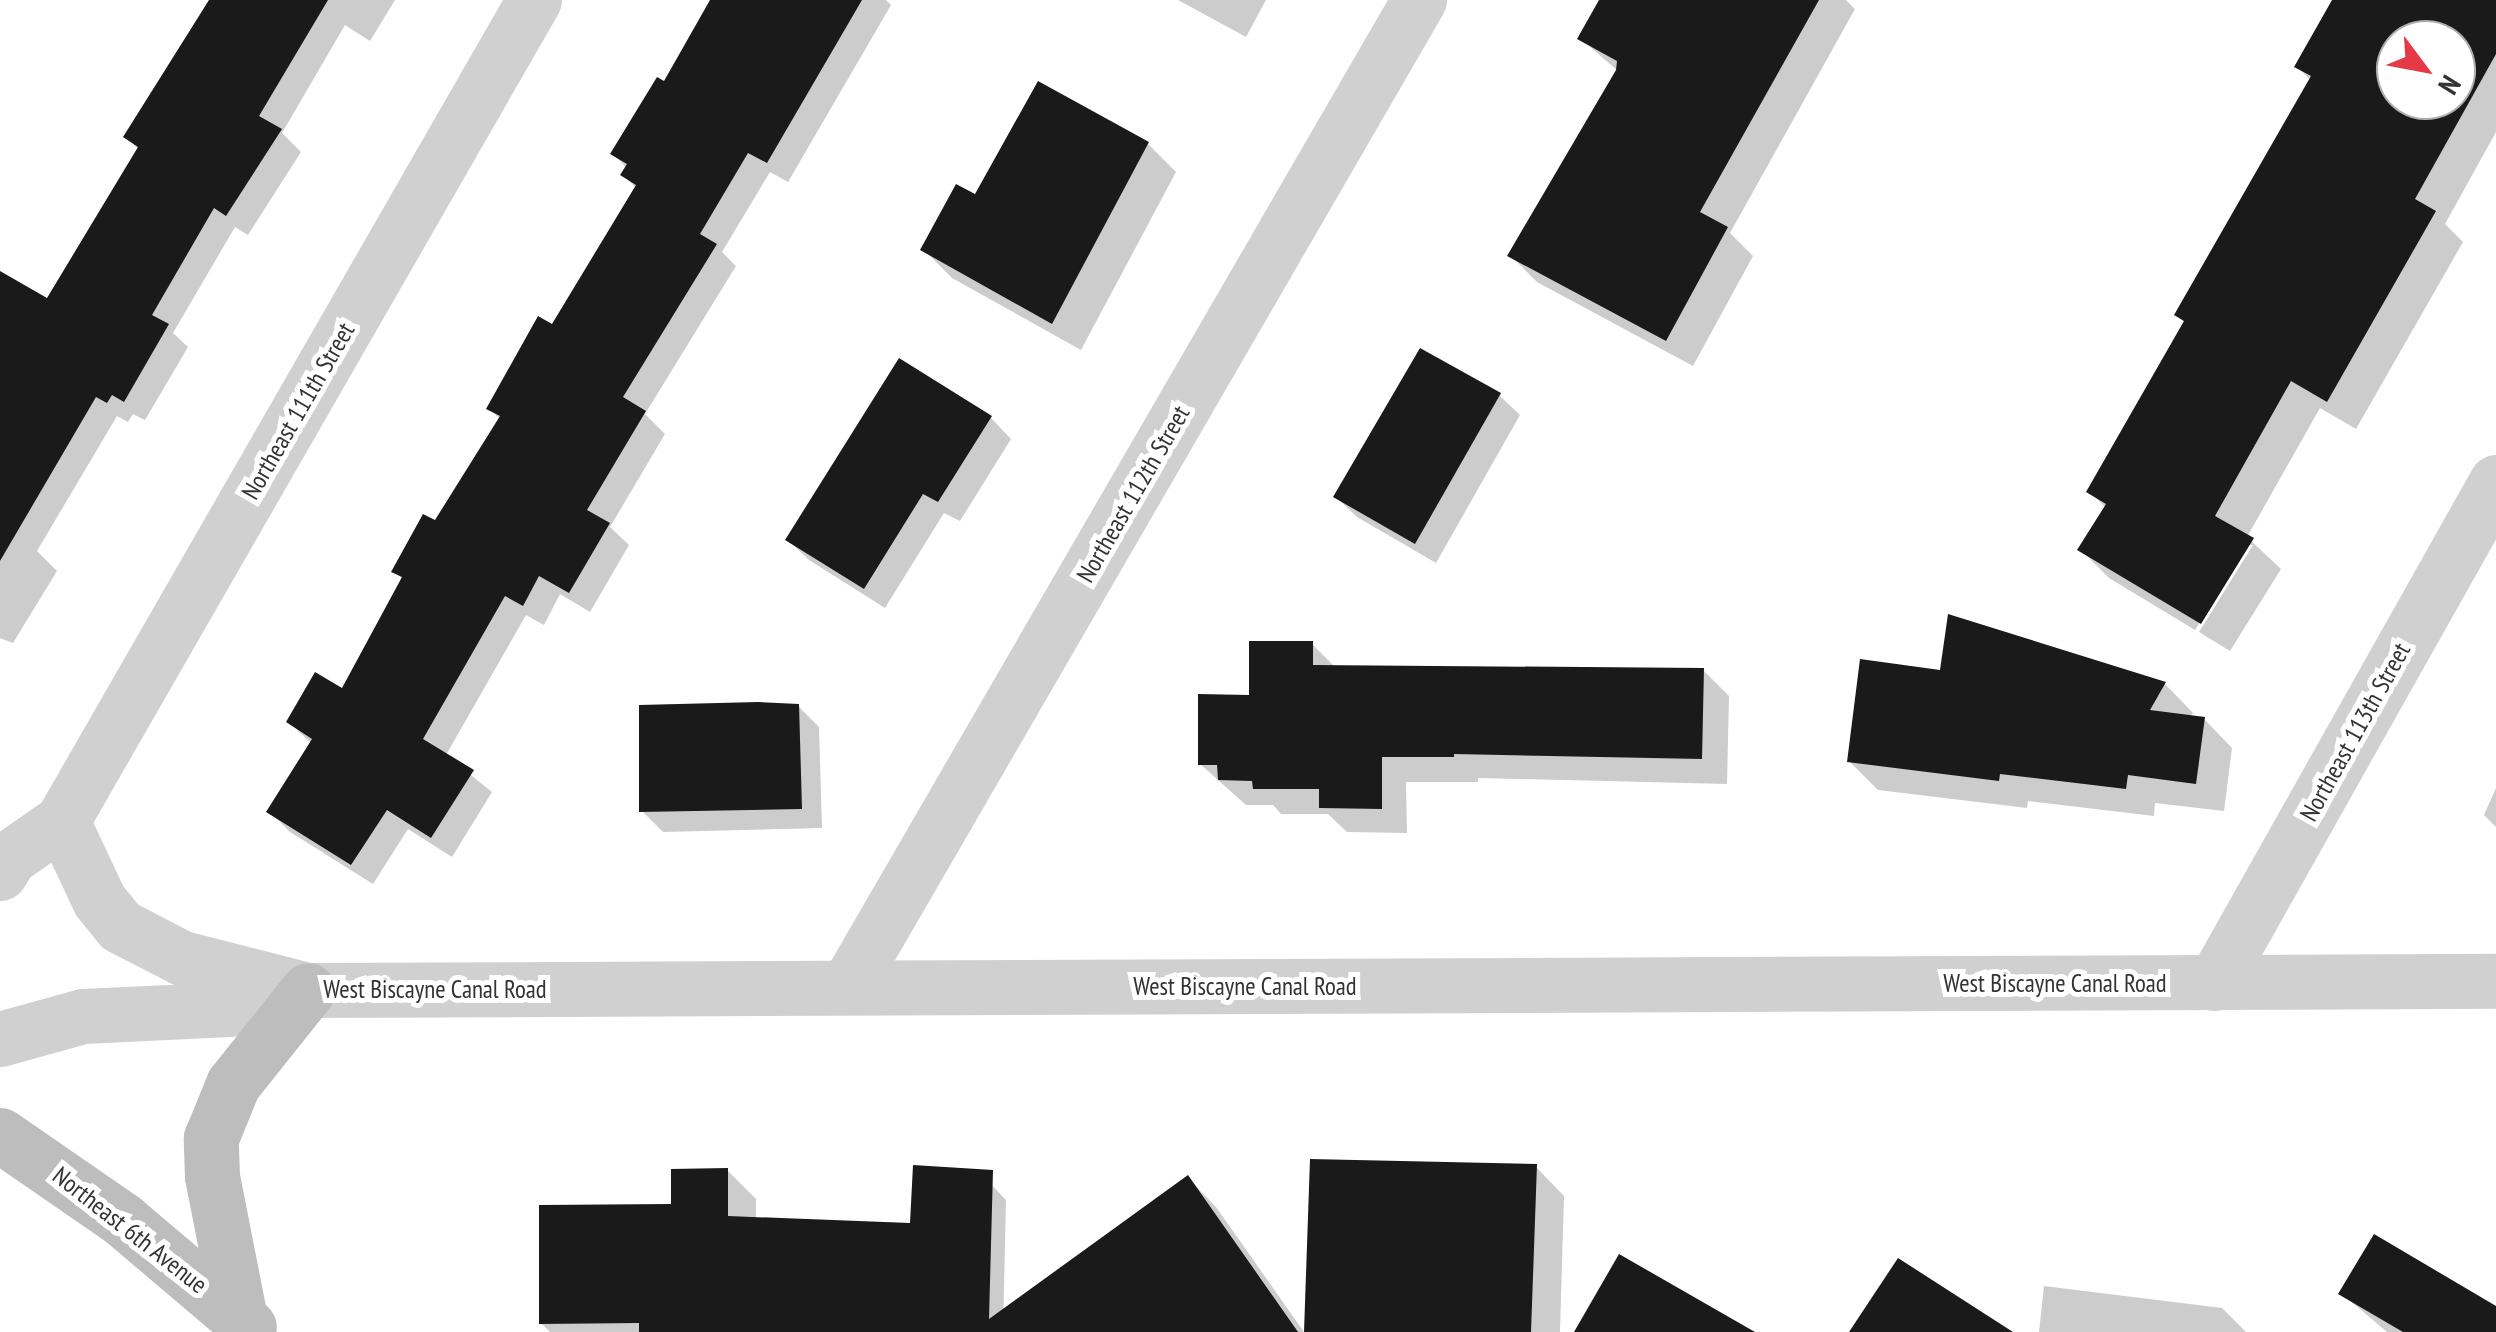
<!DOCTYPE html>
<html>
<head>
<meta charset="utf-8">
<style>
  body { margin:0 }
  #map { position:relative; width:2496px; height:1332px; overflow:hidden; background:#fff; font-family:"PT Sans Narrow",sans-serif }
  div>[style] { position:absolute }
  [style*='--x'] { left:calc(var(--x)*1px); top:calc(var(--y)*1px); width:calc(var(--w)*1px); rotate:calc(var(--a)*1deg) }
  .shadow>* { inset:0; background:#0003 }
  .building>* { inset:0; background:#1a1a1a }
  .minor>* { height:55px; margin:-27.5px; padding:0 27.5px; transform-origin:27.5px; border-radius:27.5px; background:#d0d0d0 }
  .tertiary>* { height:55px; margin:-27.5px; padding:0 27.5px; transform-origin:27.5px; border-radius:27.5px; background:#d0d0d0 }
  .secondary>* { height:55px; margin:-27.5px; padding:0 27.5px; transform-origin:27.5px; border-radius:27.5px; background:#bdbdbd }
  span { translate:-50% -50%; white-space:nowrap; text-align:center; line-height:1.15; -webkit-text-stroke:10px #fff; paint-order:stroke }
  .street-label { font-size:25px; color:#333 }
  .north { position:absolute; left:2376px; top:20px; width:100px; height:100px; box-sizing:border-box; background:#fff; border:2px solid #adadad; border-radius:50%; rotate:122deg; font-size:28px; font-weight:700; line-height:40px; text-align:center; color:#333 }
  .north::after { content:''; display:block; margin:auto; width:35px; height:45px; background:#e63946; clip-path:polygon(50% 0,100% 100%,50% 72%,0 100%) }
</style>
</head>
<body>
<div id="map">
  <div class="shadow">
    <i style="clip-path:polygon(209px 0,395px 0,370px 41px,345px 25px,282px 133px,301px 152px,248px 235px,235px 227px,173px 333px,188px 347px,145px 420px,133px 414px,128px 422px,117px 416px,37px 551px,57px 571px,13px 643px,0 638px,0 303px,48px 301px,139px 150px,126px 136px)"></i>
    <i style="clip-path:polygon(713px 0,886px 0,891px 5px,788px 182px,770px 172px,722px 252px,736px 266px,645px 414px,665px 434px,610px 527px,629px 545px,590px 612px,560px 594px,544px 625px,526px 615px,446px 755px,492px 792px,452px 857px,408px 829px,373px 884px,290px 832px,269px 811px,312px 744px,289px 722px,343px 692px,404px 580px,394px 571px,436px 524px,501px 420px,489px 408px,553px 327px,637px 189px,623px 175px,627px 168px,613px 154px,665px 85px)"></i>
    <i style="clip-path:polygon(1178px 0,1266px 0,1246px 37px)"></i>
    <i style="clip-path:polygon(1602px 0,1846px 0,1855px 9px,1730px 233px,1753px 256px,1693px 366px,1537px 282px,1510px 255px,1618px 71px,1580px 38px)"></i>
    <i style="clip-path:polygon(evenodd,2335px 0,2496px 0,2496px 132px,2445px 224px,2463px 242px,2356px 429px,2320px 408px,2247px 537px,2281px 569px,2230px 651px,2199px 632px,2253px 545px,2247px 545px,2195px 630px,2109px 578px,2080px 549px,2106px 508px,2089px 491px,2186px 324px,2177px 315px,2311px 81px,2297px 66px,2335px 0,2396px 40px,2456px 40px,2456px 100px,2396px 100px,2396px 40px)"></i>
    <i style="clip-path:polygon(1148px 144px,1176px 172px,1081px 350px,952px 278px,923px 249px,976px 197px)"></i>
    <i style="clip-path:polygon(900px 361px,991px 418px,1011px 439px,960px 521px,944px 513px,885px 608px,809px 560px,788px 540px)"></i>
    <i style="clip-path:polygon(1499px 395px,1520px 415px,1436px 563px,1357px 517px,1336px 497px)"></i>
    <i style="clip-path:polygon(1950px 617px,2165px 684px,2193px 713px,2190px 717px,2204px 719px,2232px 748px,2224px 811px,2155px 803px,2154px 816px,2028px 801px,2027px 808px,1878px 790px,1849px 761px,1943px 673px)"></i>
    <i style="clip-path:polygon(1312px 644px,1336px 668px,1703px 670px,1729px 696px,1727px 784px,1478px 778px,1478px 782px,1406px 782px,1407px 833px,1347px 832px,1328px 814px,1281px 814px,1273px 805px,1246px 805px,1200px 764px,1251px 698px)"></i>
    <i style="clip-path:polygon(798px 706px,819px 727px,822px 828px,663px 832px,642px 811px)"></i>
    <i style="clip-path:polygon(2496px 788px,2496px 827px,2484px 815px)"></i>
    <i style="clip-path:polygon(1536px 1167px,1564px 1196px,1560px 1332px,1306px 1332px)"></i>
    <i style="clip-path:polygon(727px 1170px,756px 1199px,756px 1219px,912px 1226px,978px 1171px,1006px 1200px,1003px 1332px,550px 1332px,541px 1323px,673px 1207px)"></i>
    <i style="clip-path:polygon(1188px 1178px,1216px 1207px,1304px 1332px,1051px 1332px)"></i>
    <i style="clip-path:polygon(2044px 1286px,2222px 1308px,2246px 1332px,2039px 1332px)"></i>
    <i style="clip-path:polygon(2341px 1293px,2496px 1309px,2496px 1332px,2387px 1332px)"></i>
  </div>
  <div class="building">
    <i style="clip-path:polygon(209px 0,328px 0,259px 116px,282px 129px,226px 216px,214px 208px,152px 315px,169px 324px,124px 402px,112px 395px,107px 403px,96px 397px,0 561px,0 271px,47px 298px,138px 147px,123px 137px)"></i>
    <i style="clip-path:polygon(710px 0,862px 0,767px 163px,748px 153px,700px 234px,717px 244px,623px 397px,646px 411px,587px 510px,610px 523px,569px 593px,539px 576px,523px 606px,505px 596px,423px 739px,474px 770px,431px 838px,387px 810px,351px 865px,266px 812px,312px 739px,286px 722px,315px 672px,342px 688px,402px 577px,391px 572px,423px 514px,435px 520px,500px 416px,486px 409px,538px 316px,552px 324px,636px 185px,620px 175px,627px 164px,610px 154px,657px 77px,664px 81px)"></i>
    <i style="clip-path:polygon(1599px 0,1819px 0,1700px 212px,1728px 227px,1666px 341px,1507px 256px,1616px 70px,1617px 61px,1577px 39px)"></i>
    <i style="clip-path:polygon(evenodd,2332px 0,2496px 0,2496px 54px,2415px 199px,2436px 211px,2327px 402px,2291px 381px,2215px 516px,2254px 538px,2201px 624px,2077px 550px,2106px 504px,2086px 492px,2184px 321px,2174px 315px,2311px 76px,2294px 67px,2332px 0,2396px 40px,2456px 40px,2456px 100px,2396px 100px,2396px 40px)"></i>
    <i style="clip-path:polygon(1038px 81px,1149px 142px,1052px 324px,920px 250px,956px 184px,975px 194px)"></i>
    <i style="clip-path:polygon(1420px 348px,1501px 393px,1415px 544px,1333px 497px)"></i>
    <i style="clip-path:polygon(899px 358px,992px 416px,938px 502px,923px 494px,864px 589px,785px 540px)"></i>
    <i style="clip-path:polygon(1948px 614px,2166px 682px,2150px 710px,2205px 717px,2196px 784px,2128px 775px,2126px 789px,2000px 774px,1999px 781px,1847px 762px,1860px 659px,1940px 670px)"></i>
    <i style="clip-path:polygon(1249px 641px,1313px 641px,1313px 665px,1704px 668px,1702px 759px,1454px 754px,1454px 757px,1382px 757px,1382px 809px,1319px 808px,1319px 789px,1253px 789px,1252px 781px,1218px 780px,1217px 765px,1198px 765px,1198px 694px,1249px 695px)"></i>
    <i style="clip-path:polygon(758px 702px,799px 704px,802px 809px,639px 812px,639px 705px)"></i>
    <i style="clip-path:polygon(1310px 1159px,1537px 1164px,1531px 1332px,1304px 1332px)"></i>
    <i style="clip-path:polygon(913px 1165px,993px 1170px,989px 1319px,1188px 1175px,1298px 1332px,639px 1332px,639px 1323px,539px 1324px,539px 1205px,671px 1204px,671px 1169px,728px 1168px,728px 1216px,910px 1223px)"></i>
    <i style="clip-path:polygon(2374px 1234px,2496px 1306px,2496px 1332px,2403px 1332px,2338px 1294px)"></i>
    <i style="clip-path:polygon(1619px 1254px,1755px 1332px,1574px 1332px)"></i>
    <i style="clip-path:polygon(1898px 1258px,2013px 1332px,1849px 1332px)"></i>
  </div>
  <div class="minor">
    <i style="--x:0;--y:873;--w:17;--a:-59"></i>
    <i style="--x:9;--y:858;--w:65;--a:-34.9"></i>
    <i style="--x:62;--y:821;--w:87;--a:64.9"></i>
    <i style="--x:99;--y:900;--w:33;--a:51"></i>
    <i style="--x:120;--y:926;--w:70;--a:27.3"></i>
    <i style="--x:182;--y:958;--w:122;--a:14.3"></i>
    <i style="--x:2214;--y:983;--w:575;--a:-60.63"></i>
    <i style="--x:847;--y:987;--w:1141;--a:-59.91"></i>
    <i style="--x:0;--y:1039;--w:86;--a:-15.5"></i>
    <i style="--x:83;--y:1016;--w:146;--a:-2.7"></i>
    <i style="--x:229;--y:1009;--w:81;--a:-13.5"></i>
    <i style="--x:308;--y:990;--w:2188;--a:-0.24"></i>
  </div>
  <div class="tertiary">
    <i style="--x:62;--y:821;--w:947;--a:-60.11"></i>
  </div>
  <div class="secondary">
    <i style="--x:0;--y:1135;--w:150;--a:34.6"></i>
    <i style="--x:123;--y:1220;--w:165;--a:40.3"></i>
    <i style="--x:240;--y:1319;--w:146;--a:-101.1"></i>
    <i style="--x:212;--y:1176;--w:38;--a:-92"></i>
    <i style="--x:211;--y:1138;--w:58;--a:-67.8"></i>
    <i style="--x:233;--y:1084;--w:120;--a:-51.4"></i>
  </div>
  <div class="street-label">
    <span style="left:298px;top:411px;rotate:-60deg">Northeast 111th Street</span>
    <span style="left:1133px;top:494px;rotate:-60deg">Northeast 112th Street</span>
    <span style="left:2355px;top:732px;rotate:-61deg">Northeast 113th Street</span>
    <span style="left:2055px;top:983px">West Biscayne Canal Road</span>
    <span style="left:1245px;top:986px">West Biscayne Canal Road</span>
    <span style="left:435px;top:989px">West Biscayne Canal Road</span>
    <span style="left:130px;top:1230px;rotate:38deg">Northeast 6th Avenue</span>
  </div>
  <div class="north">N</div>
</div>
</body>
</html>
